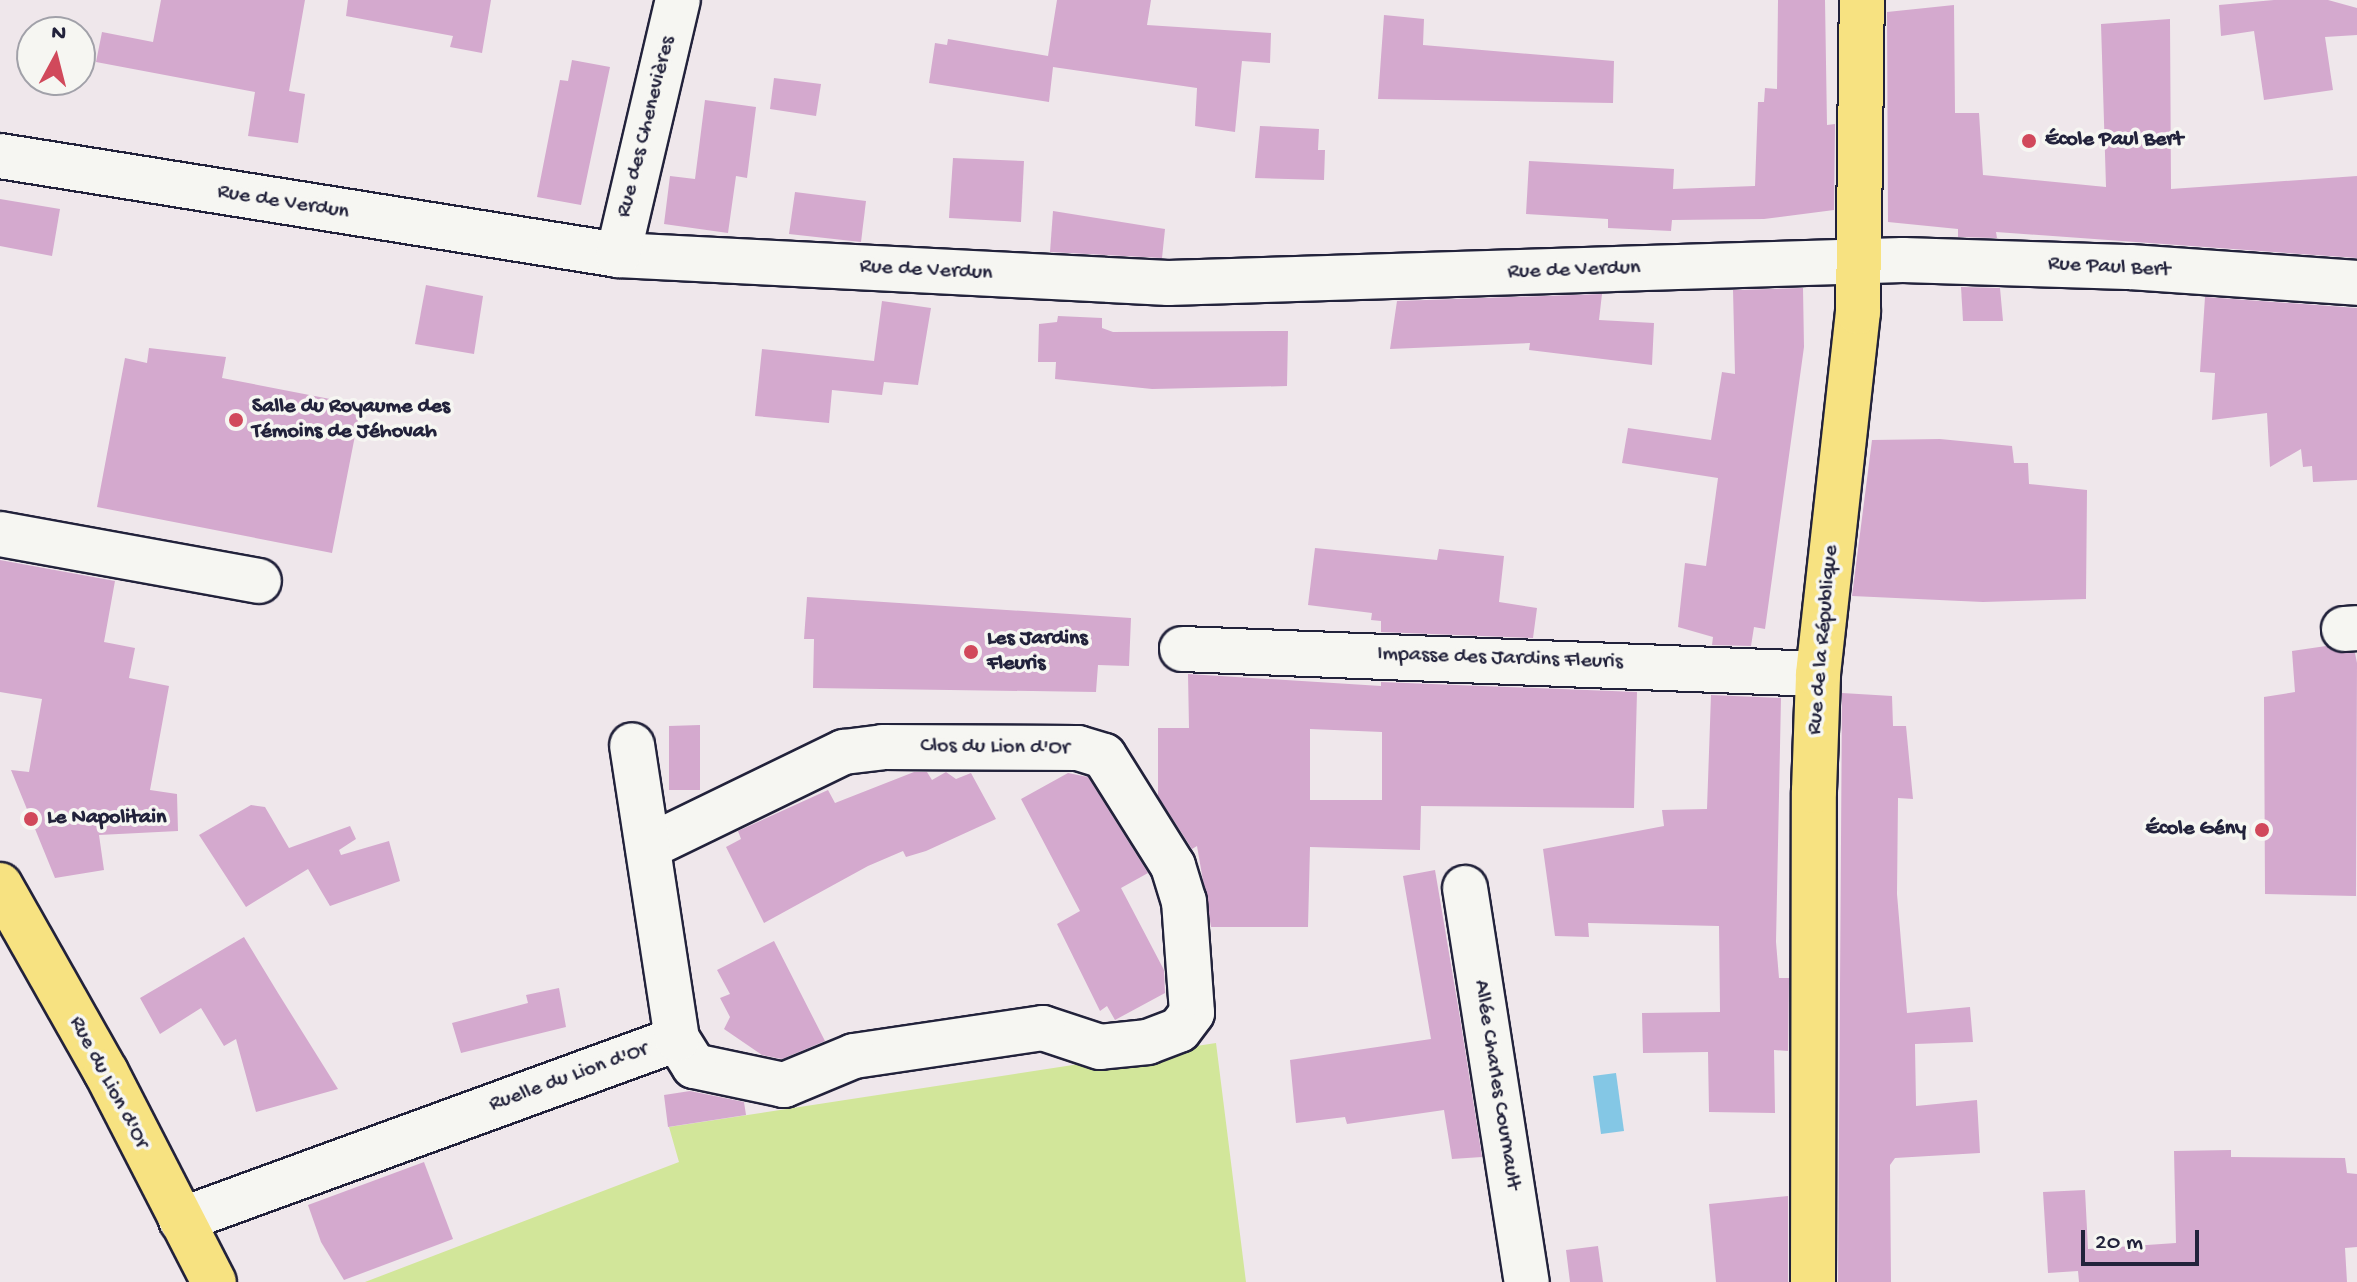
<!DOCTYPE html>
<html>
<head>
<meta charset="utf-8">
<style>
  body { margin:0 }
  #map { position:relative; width:2357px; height:1282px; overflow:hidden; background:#efe7eb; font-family:"Gochi Hand",sans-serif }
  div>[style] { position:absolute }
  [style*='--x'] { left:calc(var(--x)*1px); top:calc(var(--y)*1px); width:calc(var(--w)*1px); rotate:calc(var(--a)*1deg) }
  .green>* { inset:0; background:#d2e69a }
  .water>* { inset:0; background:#84c7e5 }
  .building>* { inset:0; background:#d4a9ce }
  .roads { filter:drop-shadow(2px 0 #22223b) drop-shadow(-2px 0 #22223b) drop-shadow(0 2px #22223b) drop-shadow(0 -2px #22223b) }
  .minor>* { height:44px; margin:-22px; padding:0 22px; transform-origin:22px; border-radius:22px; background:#f6f6f2 }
  .major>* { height:44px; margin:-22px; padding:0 22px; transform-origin:22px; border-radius:22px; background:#f7e281 }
  .dots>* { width:22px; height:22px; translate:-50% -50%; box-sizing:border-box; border:4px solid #f6f6f2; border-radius:50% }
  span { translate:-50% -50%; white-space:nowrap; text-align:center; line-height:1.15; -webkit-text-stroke:7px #f6f6f2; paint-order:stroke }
  .street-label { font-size:22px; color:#22223b }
  .poi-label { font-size:22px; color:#22223b; font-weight:700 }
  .left { translate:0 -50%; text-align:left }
  .right { translate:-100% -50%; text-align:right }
  .north { position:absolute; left:16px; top:16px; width:80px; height:80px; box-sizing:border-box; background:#f6f6f2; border:2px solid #a1a1a9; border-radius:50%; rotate:7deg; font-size:22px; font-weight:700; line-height:32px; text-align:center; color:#22223b }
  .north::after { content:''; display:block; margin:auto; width:28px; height:36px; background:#d1495b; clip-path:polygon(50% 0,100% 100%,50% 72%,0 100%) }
  .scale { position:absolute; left:2081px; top:1230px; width:118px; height:36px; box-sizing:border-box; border:4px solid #22223b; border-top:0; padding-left:10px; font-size:24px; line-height:28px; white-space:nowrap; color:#22223b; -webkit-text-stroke:6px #f6f6f2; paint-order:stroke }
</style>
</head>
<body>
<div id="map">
  <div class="green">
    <i style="clip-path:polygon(1216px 1043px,1246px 1282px,365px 1282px,679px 1162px,669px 1127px)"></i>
  </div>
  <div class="water">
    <i style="clip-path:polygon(1616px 1073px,1624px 1131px,1601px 1134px,1593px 1076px)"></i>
  </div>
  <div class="building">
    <i style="clip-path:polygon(161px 0,305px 0,289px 91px,305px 94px,298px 143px,248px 136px,255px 92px,96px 62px,102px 32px,153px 42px)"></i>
    <i style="clip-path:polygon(348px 0,491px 0,482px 53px,450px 47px,453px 36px,346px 16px)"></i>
    <i style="clip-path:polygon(1057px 0,1151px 0,1147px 25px,1271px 33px,1270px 63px,1242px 61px,1235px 132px,1195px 126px,1197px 88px,1053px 67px,1049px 102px,929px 83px,935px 43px,947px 45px,948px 39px,1048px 56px)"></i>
    <i style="clip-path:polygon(1778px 0,1825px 0,1827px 125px,1835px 124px,1834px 210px,1764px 219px,1672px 220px,1671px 231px,1608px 228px,1608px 219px,1526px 214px,1529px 161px,1674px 169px,1673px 189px,1755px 186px,1758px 102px,1764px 102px,1765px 88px,1777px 89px)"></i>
    <i style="clip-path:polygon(2274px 0,2328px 0,2357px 8px,2357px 35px,2325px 37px,2333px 90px,2264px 100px,2254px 31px,2221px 36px,2219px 5px)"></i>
    <i style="clip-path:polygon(1954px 5px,1955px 113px,1979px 113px,1983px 175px,2106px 187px,2101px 24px,2170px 19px,2171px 189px,2357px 176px,2357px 258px,1996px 232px,1997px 238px,1958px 237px,1958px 229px,1888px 222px,1887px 12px)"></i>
    <i style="clip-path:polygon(1384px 15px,1424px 19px,1423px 45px,1614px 61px,1613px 103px,1378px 99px)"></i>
    <i style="clip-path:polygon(572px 60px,610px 67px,581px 205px,537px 197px,560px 80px,568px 81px)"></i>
    <i style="clip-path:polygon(774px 78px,821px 84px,816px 116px,770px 109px)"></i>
    <i style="clip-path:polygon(705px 100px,756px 107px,747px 178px,736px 176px,728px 233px,664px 224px,670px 176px,695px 179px)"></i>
    <i style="clip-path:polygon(1260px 126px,1319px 129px,1318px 150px,1325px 150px,1324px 180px,1255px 178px)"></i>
    <i style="clip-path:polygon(953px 158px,1024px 161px,1021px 222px,949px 218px)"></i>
    <i style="clip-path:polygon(795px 192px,866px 201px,861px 242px,789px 234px)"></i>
    <i style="clip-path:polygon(0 199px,60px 209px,52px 256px,0 246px)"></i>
    <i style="clip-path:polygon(1053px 211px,1165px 229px,1162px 258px,1050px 252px)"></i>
    <i style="clip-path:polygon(426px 285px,483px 296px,474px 354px,415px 344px)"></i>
    <i style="clip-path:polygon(1961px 287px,2000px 288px,2003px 321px,1963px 321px)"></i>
    <i style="clip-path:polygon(1803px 288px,1804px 347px,1765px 629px,1754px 627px,1751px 646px,1712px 645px,1713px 637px,1678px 627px,1685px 563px,1706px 566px,1718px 478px,1622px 463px,1628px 428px,1711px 440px,1722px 372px,1735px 374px,1733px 290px)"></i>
    <i style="clip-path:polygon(1602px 294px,1599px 320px,1654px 323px,1652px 365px,1529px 350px,1530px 343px,1390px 349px,1397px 301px)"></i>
    <i style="clip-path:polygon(2205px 297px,2357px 308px,2357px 480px,2313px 482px,2312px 466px,2303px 467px,2301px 449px,2270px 467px,2267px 413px,2212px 420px,2215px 373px,2200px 372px)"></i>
    <i style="clip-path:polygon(882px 301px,931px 308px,918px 385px,884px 382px,882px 395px,832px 390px,829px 423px,755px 416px,762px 349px,874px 361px)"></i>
    <i style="clip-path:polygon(1058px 316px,1102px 318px,1102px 328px,1113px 332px,1288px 331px,1287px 386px,1152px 389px,1055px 379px,1056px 362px,1038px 362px,1039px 324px,1057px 322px)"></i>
    <i style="clip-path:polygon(149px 348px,226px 357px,222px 378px,361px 405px,332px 553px,97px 507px,125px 358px,147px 363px)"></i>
    <i style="clip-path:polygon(1940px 439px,2012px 446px,2014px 463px,2028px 463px,2029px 484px,2087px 490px,2086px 599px,1983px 602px,1852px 596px,1872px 440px)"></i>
    <i style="clip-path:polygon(1315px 548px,1437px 560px,1439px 549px,1504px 556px,1499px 602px,1537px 608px,1533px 638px,1381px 632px,1381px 621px,1371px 620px,1372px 613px,1308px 605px)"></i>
    <i style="clip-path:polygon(0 560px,115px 581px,104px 642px,135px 648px,129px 678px,169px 686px,150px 790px,177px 794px,178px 831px,99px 835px,104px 870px,55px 878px,11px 770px,29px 772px,42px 699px,0 692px)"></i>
    <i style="clip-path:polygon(807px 597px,1131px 618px,1129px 666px,1098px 665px,1096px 692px,813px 688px,814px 639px,804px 639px)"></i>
    <i style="clip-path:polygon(2326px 646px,2355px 653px,2357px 663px,2356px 896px,2265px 894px,2264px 697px,2295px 692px,2292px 651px)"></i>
    <i style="clip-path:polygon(evenodd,1188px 674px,1381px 686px,1381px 682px,1637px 692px,1634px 808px,1421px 806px,1420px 850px,1310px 847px,1308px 927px,1211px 927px,1197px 846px,1192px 849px,1158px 796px,1158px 728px,1189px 728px,1188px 674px,1310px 729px,1382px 732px,1382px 800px,1310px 800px,1310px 729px)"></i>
    <i style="clip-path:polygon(1842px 693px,1892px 696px,1893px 726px,1906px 726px,1913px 799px,1898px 798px,1897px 894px,1907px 1013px,1970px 1007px,1973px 1042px,1915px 1044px,1916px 1106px,1977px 1100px,1980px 1153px,1895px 1158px,1890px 1165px,1891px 1282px,1838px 1282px)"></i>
    <i style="clip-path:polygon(1711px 695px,1781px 698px,1776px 942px,1779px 978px,1789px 978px,1788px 1051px,1774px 1050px,1775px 1113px,1709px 1112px,1708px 1052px,1643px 1053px,1642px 1013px,1720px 1012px,1719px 926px,1588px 923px,1589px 937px,1555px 936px,1543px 849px,1664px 826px,1662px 810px,1707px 809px)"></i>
    <i style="clip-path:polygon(700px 725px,700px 790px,669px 790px,669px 726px)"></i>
    <i style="clip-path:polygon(914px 772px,927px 772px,932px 780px,946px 772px,956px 779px,971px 773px,996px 819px,926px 851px,906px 857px,903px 851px,868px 866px,764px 923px,726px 847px,741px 839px,738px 831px,828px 790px,835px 803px)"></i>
    <i style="clip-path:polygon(1068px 773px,1088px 777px,1148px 873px,1121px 888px,1164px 970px,1165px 993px,1115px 1020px,1107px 1006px,1100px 1011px,1057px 924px,1080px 911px,1021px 799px)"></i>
    <i style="clip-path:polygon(251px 805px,265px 807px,289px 848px,350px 826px,356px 839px,339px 850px,341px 855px,389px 841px,400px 881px,330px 906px,308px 869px,246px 907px,199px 835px)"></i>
    <i style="clip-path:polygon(1435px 870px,1460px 1018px,1482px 1157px,1452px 1159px,1444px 1110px,1347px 1124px,1345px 1117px,1296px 1123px,1290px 1060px,1431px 1039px,1403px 876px)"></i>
    <i style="clip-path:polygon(244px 937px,278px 993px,338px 1089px,256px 1112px,236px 1039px,224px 1046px,201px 1008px,160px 1034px,140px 998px)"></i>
    <i style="clip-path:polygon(774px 941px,825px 1041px,782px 1059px,762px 1055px,724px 1029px,730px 1017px,720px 998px,730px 994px,717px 970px)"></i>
    <i style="clip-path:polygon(559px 988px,566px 1027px,461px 1053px,452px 1023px,528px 1003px,526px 995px)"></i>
    <i style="clip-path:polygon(690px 1091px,744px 1102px,746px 1115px,668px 1127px,664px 1095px)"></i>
    <i style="clip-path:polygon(2231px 1150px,2231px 1157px,2345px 1158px,2347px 1173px,2357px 1174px,2357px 1247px,2345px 1248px,2347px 1282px,2079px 1282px,2078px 1271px,2048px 1273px,2043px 1192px,2085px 1190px,2088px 1249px,2176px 1243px,2174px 1151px)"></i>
    <i style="clip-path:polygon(424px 1162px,453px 1239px,344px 1280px,321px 1242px,308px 1205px)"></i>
    <i style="clip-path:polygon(1788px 1196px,1788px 1282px,1716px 1282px,1709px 1204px)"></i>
    <i style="clip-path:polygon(1598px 1246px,1603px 1282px,1570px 1282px,1566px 1250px)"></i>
  </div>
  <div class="roads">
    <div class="minor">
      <i style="--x:0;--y:156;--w:626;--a:9.1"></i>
      <i style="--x:618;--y:255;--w:551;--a:2.91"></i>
      <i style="--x:1168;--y:283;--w:735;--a:-1.79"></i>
      <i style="--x:1903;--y:260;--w:227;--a:1.8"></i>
      <i style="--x:2130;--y:267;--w:228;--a:4"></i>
      <i style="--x:618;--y:255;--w:262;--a:-76.8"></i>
      <i style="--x:0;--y:534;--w:263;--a:10.3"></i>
      <i style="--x:2344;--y:629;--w:13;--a:-4"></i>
      <i style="--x:1182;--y:649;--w:636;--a:2.25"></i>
      <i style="--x:648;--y:847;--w:218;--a:-25.9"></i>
      <i style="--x:844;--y:752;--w:38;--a:-7"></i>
      <i style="--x:882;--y:747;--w:196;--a:0.3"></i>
      <i style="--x:1078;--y:748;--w:27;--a:17"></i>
      <i style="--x:1104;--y:756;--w:130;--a:57.9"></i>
      <i style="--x:1173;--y:866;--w:37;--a:73"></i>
      <i style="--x:1184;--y:901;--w:112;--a:85.9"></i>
      <i style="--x:1192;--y:1013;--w:21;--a:127"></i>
      <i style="--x:1179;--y:1030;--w:33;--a:159"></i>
      <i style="--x:1148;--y:1042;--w:48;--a:174.1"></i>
      <i style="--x:1100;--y:1047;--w:60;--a:-161.6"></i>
      <i style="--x:1043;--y:1028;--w:191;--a:171.6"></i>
      <i style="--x:854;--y:1056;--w:76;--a:157.5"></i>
      <i style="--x:784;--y:1085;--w:92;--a:-168.1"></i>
      <i style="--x:694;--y:1066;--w:32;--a:-122"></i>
      <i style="--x:1465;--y:888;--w:399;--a:81.1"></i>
      <i style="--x:181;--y:1220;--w:528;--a:-20.05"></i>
      <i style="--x:677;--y:1039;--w:297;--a:-98.7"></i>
    </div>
    <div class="major">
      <i style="--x:0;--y:885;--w:215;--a:60.5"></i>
      <i style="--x:106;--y:1072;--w:236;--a:62.8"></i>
      <i style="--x:1813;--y:1282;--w:491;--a:-89.9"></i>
      <i style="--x:1814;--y:791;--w:117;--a:-88"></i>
      <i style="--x:1818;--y:674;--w:364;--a:-83.7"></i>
      <i style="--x:1858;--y:312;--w:312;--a:-89.3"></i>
    </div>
  </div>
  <div class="dots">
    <i style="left:2029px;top:141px;background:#d1495b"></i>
    <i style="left:236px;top:420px;background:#d1495b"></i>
    <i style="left:971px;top:652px;background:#d1495b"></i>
    <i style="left:31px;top:819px;background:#d1495b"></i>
    <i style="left:2262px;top:830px;background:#d1495b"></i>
  </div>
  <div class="street-label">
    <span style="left:647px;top:127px;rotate:-76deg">Rue des Chenevières</span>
    <span style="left:283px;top:203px;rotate:9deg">Rue de Verdun</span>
    <span style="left:2109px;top:268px;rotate:3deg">Rue Paul Bert</span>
    <span style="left:926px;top:271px;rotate:3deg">Rue de Verdun</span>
    <span style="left:1574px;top:271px;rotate:-2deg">Rue de Verdun</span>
    <span style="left:1824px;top:640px;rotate:-85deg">Rue de la République</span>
    <span style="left:1500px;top:659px;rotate:2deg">Impasse des Jardins Fleuris</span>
    <span style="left:995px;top:748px;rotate:1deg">Clos du Lion d'Or</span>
    <span style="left:569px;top:1078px;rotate:-20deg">Ruelle du Lion d'Or</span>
    <span style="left:108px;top:1083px;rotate:62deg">Rue du Lion d'Or</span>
    <span style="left:1496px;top:1085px;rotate:81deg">Allée Charles Cournault</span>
  </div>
  <div class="poi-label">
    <span class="left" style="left:2045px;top:141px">École Paul Bert</span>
    <span class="left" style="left:252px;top:420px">Salle du Royaume des<br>Témoins de Jéhovah</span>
    <span class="left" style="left:987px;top:652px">Les Jardins<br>Fleuris</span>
    <span class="left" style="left:47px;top:819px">Le Napolitain</span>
    <span class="right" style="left:2246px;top:830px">École Gény</span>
  </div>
  <div class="north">N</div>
  <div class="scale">20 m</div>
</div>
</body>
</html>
